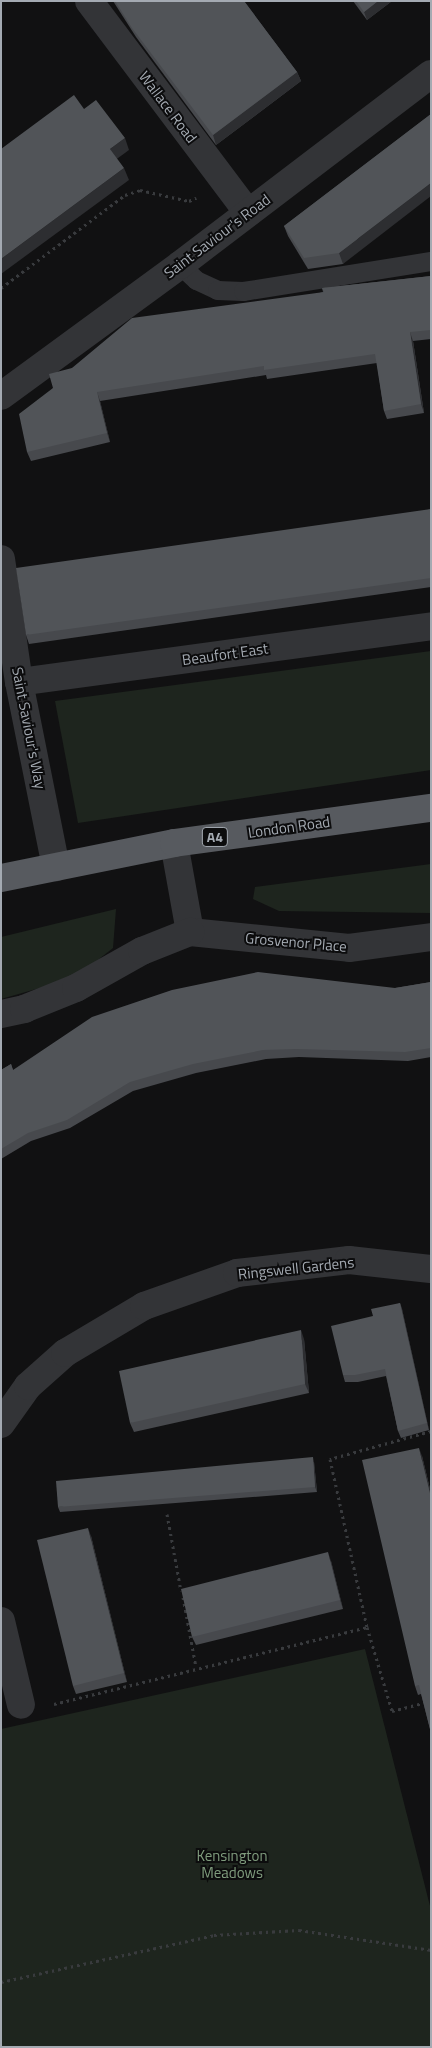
<!DOCTYPE html>
<html>
<head>
<meta charset="utf-8">
<style>
  body { margin:0 }
  #map { position:relative; width:432px; height:2048px; overflow:hidden; background:#111112; font-family:"Titillium Web",sans-serif }
  div>[style] { position:absolute }
  [style*='--x'] { left:calc(var(--x)*1px); top:calc(var(--y)*1px); width:calc(var(--w)*1px); rotate:calc(var(--a)*1deg) }
  .green>* { inset:0; background:#1e251e }
  .path>* { height:3px; margin-top:-1.5px; transform-origin:0; background:repeating-linear-gradient(90deg,#393b3e 0 2.5px,transparent 0 6.5px) }
  .service>* { height:19px; margin:-9.5px; padding:0 9.5px; transform-origin:9.5px; border-radius:9.5px; background:#333437 }
  .minor>* { height:28px; margin:-14px; padding:0 14px; transform-origin:14px; border-radius:14px; background:#333437 }
  .trunk>* { height:28px; margin:-14px; padding:0 14px; transform-origin:14px; border-radius:14px; background:#575a5f }
  .wall>* { inset:0; background:#47494d }
  .shaded-wall>* { inset:0; background:#2d2e31 }
  .building>* { inset:0; background:#515458 }
  span { translate:-50% -50%; white-space:nowrap; text-align:center; line-height:1.15; -webkit-text-stroke:4px #0c0c0d; paint-order:stroke }
  .shield-label span { padding:1px 4px; background:#0c0c0d; border:1px solid; border-radius:4px; -webkit-text-stroke-width:0 }
  .shield-label { font-size:14px; color:#a4aab2; font-weight:700 }
  .street-label { font-size:15px; color:#a4aab2 }
  .park-label { font-size:15px; color:#7f9b7d }
  .frame { position:absolute; inset:0; border:2px solid #a4aab2; pointer-events:none }
</style>
</head>
<body>
<div id="map">
  <div class="green">
    <i style="clip-path:polygon(431px 651px,431px 770px,78px 823px,55px 701px)"></i>
    <i style="clip-path:polygon(431px 864px,431px 913px,279px 911px,253px 899px,255px 887px)"></i>
    <i style="clip-path:polygon(116px 909px,113px 948px,75px 978px,1px 999px,1px 937px)"></i>
    <i style="clip-path:polygon(365px 1649px,431px 1910px,431px 2047px,1px 2047px,1px 1729px)"></i>
  </div>
  <div class="path">
    <i style="--x:1;--y:288;--w:155;--a:-36.9"></i>
    <i style="--x:125;--y:195;--w:16;--a:-18"></i>
    <i style="--x:140;--y:190;--w:50;--a:12.7"></i>
    <i style="--x:189;--y:201;--w:8;--a:-23"></i>
    <i style="--x:431;--y:1431;--w:105;--a:164.5"></i>
    <i style="--x:330;--y:1459;--w:172;--a:77.6"></i>
    <i style="--x:367;--y:1627;--w:88;--a:73.4"></i>
    <i style="--x:392;--y:1711;--w:40;--a:-14.4"></i>
    <i style="--x:167;--y:1514;--w:78;--a:79.7"></i>
    <i style="--x:183;--y:1597;--w:71;--a:79.5"></i>
    <i style="--x:54;--y:1704;--w:322;--a:-13.8"></i>
    <i style="--x:1;--y:1982;--w:218;--a:-12.4"></i>
    <i style="--x:214;--y:1935;--w:85;--a:-3.4"></i>
    <i style="--x:299;--y:1930;--w:134;--a:8.6"></i>
  </div>
  <div class="service">
    <i style="--x:180;--y:265;--w:22;--a:43"></i>
    <i style="--x:196;--y:280;--w:23;--a:25"></i>
    <i style="--x:217;--y:290;--w:26;--a:2"></i>
    <i style="--x:243;--y:291;--w:190;--a:-9.1"></i>
  </div>
  <div class="minor">
    <i style="--x:89;--y:1;--w:265;--a:53.1"></i>
    <i style="--x:1;--y:396;--w:222;--a:-36.2"></i>
    <i style="--x:180;--y:265;--w:315;--a:-37.3"></i>
    <i style="--x:1;--y:559;--w:124;--a:81.7"></i>
    <i style="--x:19;--y:682;--w:189;--a:78.7"></i>
    <i style="--x:19;--y:682;--w:416;--a:-7.7"></i>
    <i style="--x:174;--y:843;--w:90;--a:79.8"></i>
    <i style="--x:190;--y:932;--w:160;--a:5.7"></i>
    <i style="--x:349;--y:948;--w:83;--a:-7.6"></i>
    <i style="--x:1;--y:1014;--w:24;--a:-12"></i>
    <i style="--x:24;--y:1009;--w:56;--a:-22"></i>
    <i style="--x:76;--y:988;--w:76;--a:-29.3"></i>
    <i style="--x:142;--y:951;--w:52;--a:-21.6"></i>
    <i style="--x:1;--y:1424;--w:47;--a:-54.6"></i>
    <i style="--x:28;--y:1386;--w:50;--a:-41.7"></i>
    <i style="--x:65;--y:1353;--w:92;--a:-30.7"></i>
    <i style="--x:144;--y:1306;--w:99;--a:-19.5"></i>
    <i style="--x:237;--y:1273;--w:113;--a:-6.6"></i>
    <i style="--x:349;--y:1260;--w:82;--a:6.3"></i>
    <i style="--x:1;--y:1621;--w:86;--a:76.6"></i>
  </div>
  <div class="trunk">
    <i style="--x:1;--y:878;--w:177;--a:-11.4"></i>
    <i style="--x:174;--y:843;--w:259;--a:-7.8"></i>
  </div>
  <div class="wall">
    <i style="clip-path:polygon(113px 1px,244px 1px,297px 72px,301px 81px,216px 145px,136px 37px)"></i>
    <i style="clip-path:polygon(353px 1px,392px 1px,367px 20px)"></i>
    <i style="clip-path:polygon(431px 114px,343px 264px,308px 269px,288px 236px,284px 226px)"></i>
    <i style="clip-path:polygon(431px 276px,431px 339px,413px 341px,424px 413px,387px 419px,384px 411px,377px 363px,267px 379px,266px 375px,100px 401px,110px 442px,31px 461px,27px 452px,53px 388px,72px 368px,323px 292px,322px 288px)"></i>
    <i style="clip-path:polygon(431px 509px,431px 587px,29px 644px,26px 635px)"></i>
    <i style="clip-path:polygon(431px 982px,431px 1057px,408px 1061px,299px 1057px,266px 1059px,196px 1073px,133px 1091px,70px 1128px,31px 1141px,1px 1159px,1px 1070px,11px 1064px,13px 1070px,395px 988px)"></i>
    <i style="clip-path:polygon(400px 1303px,402px 1309px,429px 1430px,401px 1438px,398px 1431px,386px 1376px,358px 1382px,345px 1382px,343px 1375px,373px 1316px)"></i>
    <i style="clip-path:polygon(304px 1339px,309px 1393px,134px 1432px,130px 1423px)"></i>
    <i style="clip-path:polygon(422px 1456px,431px 1493px,431px 1733px,421px 1694px,418px 1695px,415px 1686px)"></i>
    <i style="clip-path:polygon(314px 1462px,317px 1492px,60px 1512px,58px 1507px)"></i>
    <i style="clip-path:polygon(91px 1536px,127px 1682px,76px 1694px,73px 1686px)"></i>
    <i style="clip-path:polygon(331px 1561px,343px 1609px,196px 1645px,192px 1637px)"></i>
  </div>
  <div class="shaded-wall">
    <i style="clip-path:polygon(378px 1px,392px 1px,367px 20px,364px 12px)"></i>
    <i style="clip-path:polygon(297px 72px,301px 81px,216px 145px,213px 135px)"></i>
    <i style="clip-path:polygon(125px 138px,129px 150px,114px 161px,110px 149px)"></i>
    <i style="clip-path:polygon(124px 168px,129px 180px,1px 274px,1px 259px)"></i>
    <i style="clip-path:polygon(431px 183px,431px 196px,343px 264px,339px 253px)"></i>
    <i style="clip-path:polygon(410px 332px,413px 341px,424px 413px,421px 404px)"></i>
    <i style="clip-path:polygon(97px 392px,100px 401px,110px 442px,107px 433px)"></i>
    <i style="clip-path:polygon(400px 1303px,402px 1309px,429px 1430px,427px 1423px)"></i>
    <i style="clip-path:polygon(301px 1330px,304px 1339px,309px 1393px,305px 1384px)"></i>
    <i style="clip-path:polygon(419px 1448px,422px 1456px,431px 1493px,431px 1498px)"></i>
    <i style="clip-path:polygon(313px 1457px,314px 1462px,317px 1492px,315px 1487px)"></i>
    <i style="clip-path:polygon(88px 1528px,91px 1536px,127px 1682px,124px 1673px)"></i>
    <i style="clip-path:polygon(328px 1552px,331px 1561px,343px 1609px,340px 1600px)"></i>
  </div>
  <div class="building">
    <i style="clip-path:polygon(115px 1px,244px 1px,297px 72px,213px 135px,132px 28px)"></i>
    <i style="clip-path:polygon(356px 1px,378px 1px,364px 12px)"></i>
    <i style="clip-path:polygon(74px 95px,84px 109px,96px 100px,125px 138px,110px 149px,124px 168px,1px 259px,1px 149px)"></i>
    <i style="clip-path:polygon(431px 114px,431px 183px,339px 253px,304px 258px,284px 226px)"></i>
    <i style="clip-path:polygon(431px 276px,431px 330px,410px 332px,421px 404px,384px 411px,375px 354px,264px 370px,264px 366px,97px 392px,107px 433px,27px 452px,19px 414px,53px 388px,49px 374px,72px 368px,132px 318px,324px 292px,322px 288px)"></i>
    <i style="clip-path:polygon(431px 509px,431px 578px,26px 635px,16px 568px)"></i>
    <i style="clip-path:polygon(258px 972px,395px 988px,431px 982px,431px 1048px,405px 1052px,296px 1049px,263px 1050px,193px 1064px,130px 1082px,67px 1120px,28px 1133px,1px 1149px,1px 1070px,11px 1064px,13px 1070px,92px 1017px,172px 990px)"></i>
    <i style="clip-path:polygon(400px 1303px,427px 1423px,398px 1431px,385px 1369px,355px 1375px,343px 1375px,331px 1326px,373px 1316px,371px 1309px)"></i>
    <i style="clip-path:polygon(301px 1330px,305px 1384px,130px 1423px,119px 1371px)"></i>
    <i style="clip-path:polygon(419px 1448px,431px 1498px,431px 1733px,419px 1685px,415px 1686px,362px 1460px)"></i>
    <i style="clip-path:polygon(313px 1457px,315px 1487px,58px 1507px,56px 1481px)"></i>
    <i style="clip-path:polygon(88px 1528px,124px 1673px,73px 1686px,37px 1540px)"></i>
    <i style="clip-path:polygon(328px 1552px,340px 1600px,192px 1637px,181px 1589px)"></i>
  </div>
  <div class="shield-label">
    <span style="left:215px;top:837px">A4</span>
  </div>
  <div class="street-label">
    <span style="left:168px;top:107px;rotate:53deg">Wallace Road</span>
    <span style="left:217px;top:236px;rotate:-37deg">Saint Saviour's Road</span>
    <span style="left:225px;top:654px;rotate:-8deg">Beaufort East</span>
    <span style="left:29px;top:728px;rotate:79deg">Saint Saviour's Way</span>
    <span style="left:289px;top:827px;rotate:-8deg">London Road</span>
    <span style="left:296px;top:942px;rotate:5deg">Grosvenor Place</span>
    <span style="left:296px;top:1268px;rotate:-6deg">Ringswell Gardens</span>
  </div>
  <div class="park-label">
    <span style="left:232px;top:1864px">Kensington<br>Meadows</span>
  </div>
  <div class="frame"></div>
</div>
</body>
</html>
